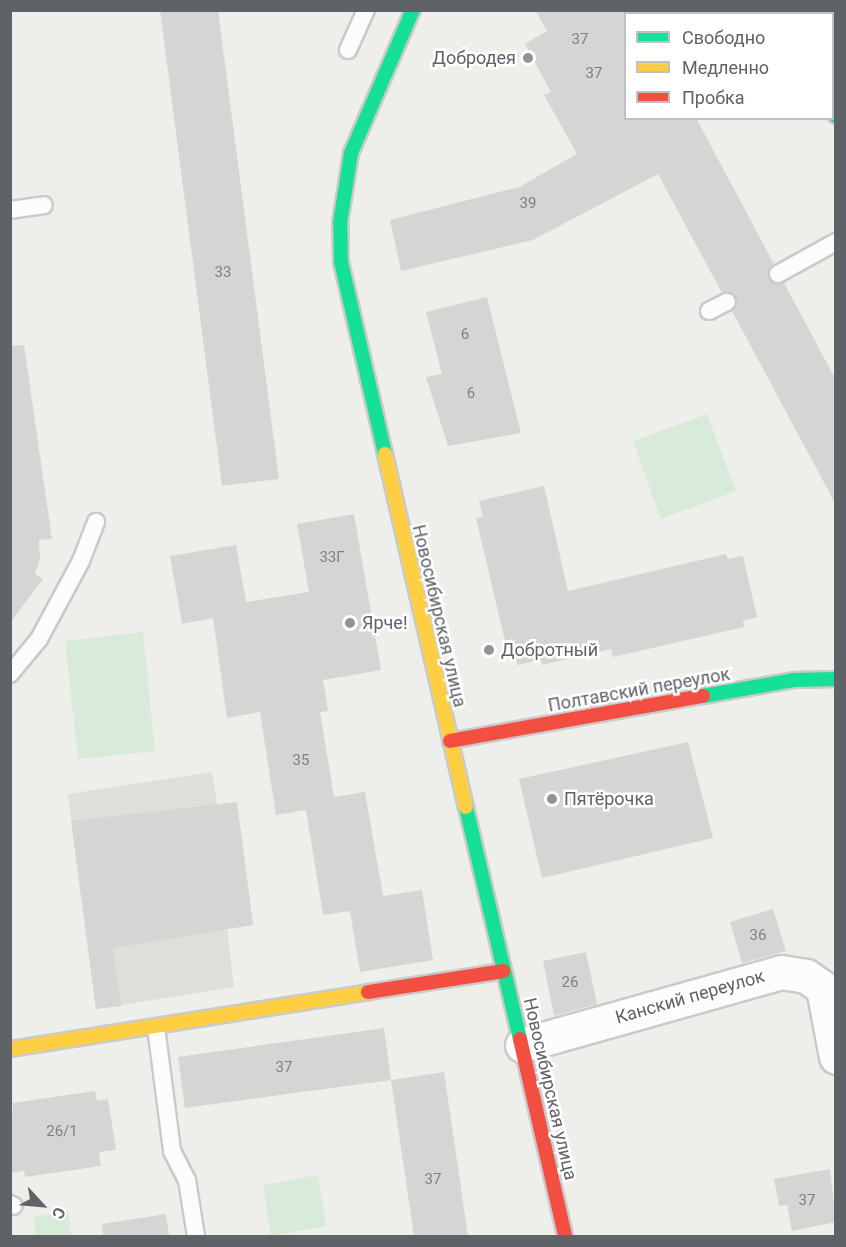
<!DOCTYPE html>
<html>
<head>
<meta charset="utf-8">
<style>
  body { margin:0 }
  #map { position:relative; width:846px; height:1247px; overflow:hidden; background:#eeeeea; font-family:Roboto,sans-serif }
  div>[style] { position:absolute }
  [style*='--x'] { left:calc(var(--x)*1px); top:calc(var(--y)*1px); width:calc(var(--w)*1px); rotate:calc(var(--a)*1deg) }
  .industrial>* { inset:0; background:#dededa }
  .green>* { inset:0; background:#d8ead9 }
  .building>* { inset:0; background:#d5d5d3 }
  .roads { filter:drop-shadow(2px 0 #cacacb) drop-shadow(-2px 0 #cacacb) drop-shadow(0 2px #cacacb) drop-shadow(0 -2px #cacacb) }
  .lane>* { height:16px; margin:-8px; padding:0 8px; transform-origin:8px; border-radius:8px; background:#fcfcfc }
  .street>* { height:33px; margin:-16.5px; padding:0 16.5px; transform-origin:16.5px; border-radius:16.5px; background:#fcfcfc }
  .fast>* { height:14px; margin:-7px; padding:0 7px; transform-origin:7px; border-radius:7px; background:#16e098 }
  .slow>* { height:14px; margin:-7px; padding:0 7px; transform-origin:7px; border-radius:7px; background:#ffcf43 }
  .jam>* { height:14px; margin:-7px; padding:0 7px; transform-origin:7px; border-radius:7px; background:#f24e42 }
  .dots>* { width:16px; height:16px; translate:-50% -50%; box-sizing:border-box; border:3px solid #fff; border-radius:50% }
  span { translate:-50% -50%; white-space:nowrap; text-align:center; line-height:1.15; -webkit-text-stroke:5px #fff; paint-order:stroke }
  .number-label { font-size:15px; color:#7e8083 }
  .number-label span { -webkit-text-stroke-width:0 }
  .poi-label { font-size:18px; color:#5f6267 }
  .right { translate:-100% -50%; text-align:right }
  .left { translate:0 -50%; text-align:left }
  .street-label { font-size:18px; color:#5f6267 }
  .frame { position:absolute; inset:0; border:12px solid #5f6267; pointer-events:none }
  .legend { position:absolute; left:624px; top:12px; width:210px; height:108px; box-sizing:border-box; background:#fff; border:2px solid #bfc0c2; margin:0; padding:8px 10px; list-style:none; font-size:18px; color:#5f6267 }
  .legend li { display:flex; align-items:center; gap:12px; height:30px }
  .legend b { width:30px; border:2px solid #bfc0c2 }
  .north { position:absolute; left:12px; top:1175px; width:60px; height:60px; -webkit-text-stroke:4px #fff; paint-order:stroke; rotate:116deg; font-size:16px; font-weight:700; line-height:24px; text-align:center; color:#5f6267 }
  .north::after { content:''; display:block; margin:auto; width:21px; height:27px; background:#5f6267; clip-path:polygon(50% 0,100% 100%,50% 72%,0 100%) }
</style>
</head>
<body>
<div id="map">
  <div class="industrial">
    <i style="clip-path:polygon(212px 772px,217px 804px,237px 802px,253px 925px,227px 928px,234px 987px,96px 1009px,68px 794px)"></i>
  </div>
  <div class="green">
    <i style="clip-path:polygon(707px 414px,736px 491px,661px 519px,633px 441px)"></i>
    <i style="clip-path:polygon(143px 632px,155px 751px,78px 759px,65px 641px)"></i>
    <i style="clip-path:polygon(318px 1175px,326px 1226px,271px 1236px,263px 1185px)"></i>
    <i style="clip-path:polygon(68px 1211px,72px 1236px,36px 1236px,33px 1217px)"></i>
  </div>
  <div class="building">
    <i style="clip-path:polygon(160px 10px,218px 10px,279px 479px,222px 486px)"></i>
    <i style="clip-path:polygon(535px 10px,626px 10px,626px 118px,696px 118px,774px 264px,769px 279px,773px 283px,784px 283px,836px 380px,836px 505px,732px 311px,737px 303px,736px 297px,722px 293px,658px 174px,533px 240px,401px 271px,390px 220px,519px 187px,577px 154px,544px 95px,551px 92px,525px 44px,547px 31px)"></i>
    <i style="clip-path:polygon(487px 297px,521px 433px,448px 446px,426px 377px,442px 374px,426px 312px)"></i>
    <i style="clip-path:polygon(24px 345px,52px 539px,39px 540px,40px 559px,35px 574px,43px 579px,10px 623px,10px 346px)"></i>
    <i style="clip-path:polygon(544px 486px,568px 591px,726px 554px,728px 559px,743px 556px,757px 617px,743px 621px,744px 627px,613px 657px,611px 649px,542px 665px,541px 660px,517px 665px,512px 639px,505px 641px,476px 518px,483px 517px,479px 501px)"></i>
    <i style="clip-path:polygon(354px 514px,381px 670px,323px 680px,328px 711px,320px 712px,334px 797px,365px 792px,383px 896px,422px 890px,433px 960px,360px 972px,350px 911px,323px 915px,306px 810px,276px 815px,260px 712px,227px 718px,213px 618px,182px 624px,170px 556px,236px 545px,246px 602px,309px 592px,297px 524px)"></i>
    <i style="clip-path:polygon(688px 742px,713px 838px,542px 878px,519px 779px)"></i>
    <i style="clip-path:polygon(237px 802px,253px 925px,113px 948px,121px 1006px,96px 1009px,71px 821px)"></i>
    <i style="clip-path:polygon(773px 909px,786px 951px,742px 963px,730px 922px)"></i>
    <i style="clip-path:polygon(586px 952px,597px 1004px,554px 1016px,543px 961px)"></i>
    <i style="clip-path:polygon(384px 1028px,391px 1080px,185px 1108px,178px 1057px)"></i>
    <i style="clip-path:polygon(444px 1072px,468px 1236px,414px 1236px,391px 1080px)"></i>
    <i style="clip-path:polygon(95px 1091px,97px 1101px,108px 1099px,116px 1150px,99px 1152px,101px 1166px,25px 1177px,24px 1171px,10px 1173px,13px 1103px)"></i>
    <i style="clip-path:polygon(830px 1169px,836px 1222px,792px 1231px,787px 1205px,779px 1206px,774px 1179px)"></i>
    <i style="clip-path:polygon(166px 1214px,169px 1236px,103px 1236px,102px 1224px)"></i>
  </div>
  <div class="roads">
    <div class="lane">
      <i style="--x:348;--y:50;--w:44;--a:-65.8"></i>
      <i style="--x:10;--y:210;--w:34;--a:-8"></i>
      <i style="--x:778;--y:274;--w:66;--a:-28.9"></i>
      <i style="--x:709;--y:311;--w:20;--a:-27"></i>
      <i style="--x:10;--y:674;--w:45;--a:-50.4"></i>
      <i style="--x:39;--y:639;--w:89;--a:-61.7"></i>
      <i style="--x:81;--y:561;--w:42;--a:-69"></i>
      <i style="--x:156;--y:1027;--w:125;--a:82.6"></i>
      <i style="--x:172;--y:1151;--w:33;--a:63"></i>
      <i style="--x:187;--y:1180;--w:57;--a:80.9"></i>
      <i style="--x:10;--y:1204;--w:4;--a:27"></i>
    </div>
    <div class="street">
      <i style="--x:522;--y:1045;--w:269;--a:-15.7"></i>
      <i style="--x:781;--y:972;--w:25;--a:9"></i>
      <i style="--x:806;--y:976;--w:21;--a:35"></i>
      <i style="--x:823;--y:988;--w:70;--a:79.3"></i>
    </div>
    <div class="fast">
      <i style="--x:782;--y:10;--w:4;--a:76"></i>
      <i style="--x:832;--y:110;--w:7;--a:56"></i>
      <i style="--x:385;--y:454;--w:197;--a:-102.9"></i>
      <i style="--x:341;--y:262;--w:39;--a:-91"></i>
      <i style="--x:340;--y:223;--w:71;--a:-81.1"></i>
      <i style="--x:351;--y:153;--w:156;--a:-66.6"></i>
      <i style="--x:703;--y:696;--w:92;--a:-10"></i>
      <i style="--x:794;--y:680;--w:42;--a:-1.4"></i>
      <i style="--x:466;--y:807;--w:238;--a:76.9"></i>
    </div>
    <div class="slow">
      <i style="--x:385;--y:454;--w:362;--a:77.1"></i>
      <i style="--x:10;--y:1049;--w:363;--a:-9"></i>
    </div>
    <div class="jam">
      <i style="--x:450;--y:741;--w:257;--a:-10.1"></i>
      <i style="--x:368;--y:992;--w:137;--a:-8.8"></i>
      <i style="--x:520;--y:1039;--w:202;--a:77.1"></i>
    </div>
  </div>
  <div class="dots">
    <i style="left:528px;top:58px;background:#919395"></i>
    <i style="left:350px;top:623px;background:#919395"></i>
    <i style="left:489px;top:650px;background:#919395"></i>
    <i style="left:552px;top:799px;background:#919395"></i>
  </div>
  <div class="number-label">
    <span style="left:580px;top:40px">37</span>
    <span style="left:594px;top:74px">37</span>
    <span style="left:528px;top:204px">39</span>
    <span style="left:223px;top:273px">33</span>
    <span style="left:465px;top:335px">6</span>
    <span style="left:471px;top:394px">6</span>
    <span style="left:332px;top:558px">33Г</span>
    <span style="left:301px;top:761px">35</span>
    <span style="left:758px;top:936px">36</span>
    <span style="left:570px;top:983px">26</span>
    <span style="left:284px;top:1068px">37</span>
    <span style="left:62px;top:1132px">26/1</span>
    <span style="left:433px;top:1180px">37</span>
    <span style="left:807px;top:1201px">37</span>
  </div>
  <div class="poi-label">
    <span class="right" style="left:516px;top:58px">Добродея</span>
    <span class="left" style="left:362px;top:623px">Ярче!</span>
    <span class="left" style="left:501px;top:650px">Добротный</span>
    <span class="left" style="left:564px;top:799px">Пятёрочка</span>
  </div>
  <div class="street-label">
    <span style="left:439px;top:616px;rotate:77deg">Новосибирская улица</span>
    <span style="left:639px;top:690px;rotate:-10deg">Полтавский переулок</span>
    <span style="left:690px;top:997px;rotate:-16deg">Канский переулок</span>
    <span style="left:550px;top:1089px;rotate:77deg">Новосибирская улица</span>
  </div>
  <div class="frame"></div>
  <ul class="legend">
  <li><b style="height:8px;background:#16e098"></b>Свободно</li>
  <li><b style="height:8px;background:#ffcf43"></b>Медленно</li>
  <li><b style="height:8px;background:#f24e42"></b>Пробка</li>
  </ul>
  <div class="north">С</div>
</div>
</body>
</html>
